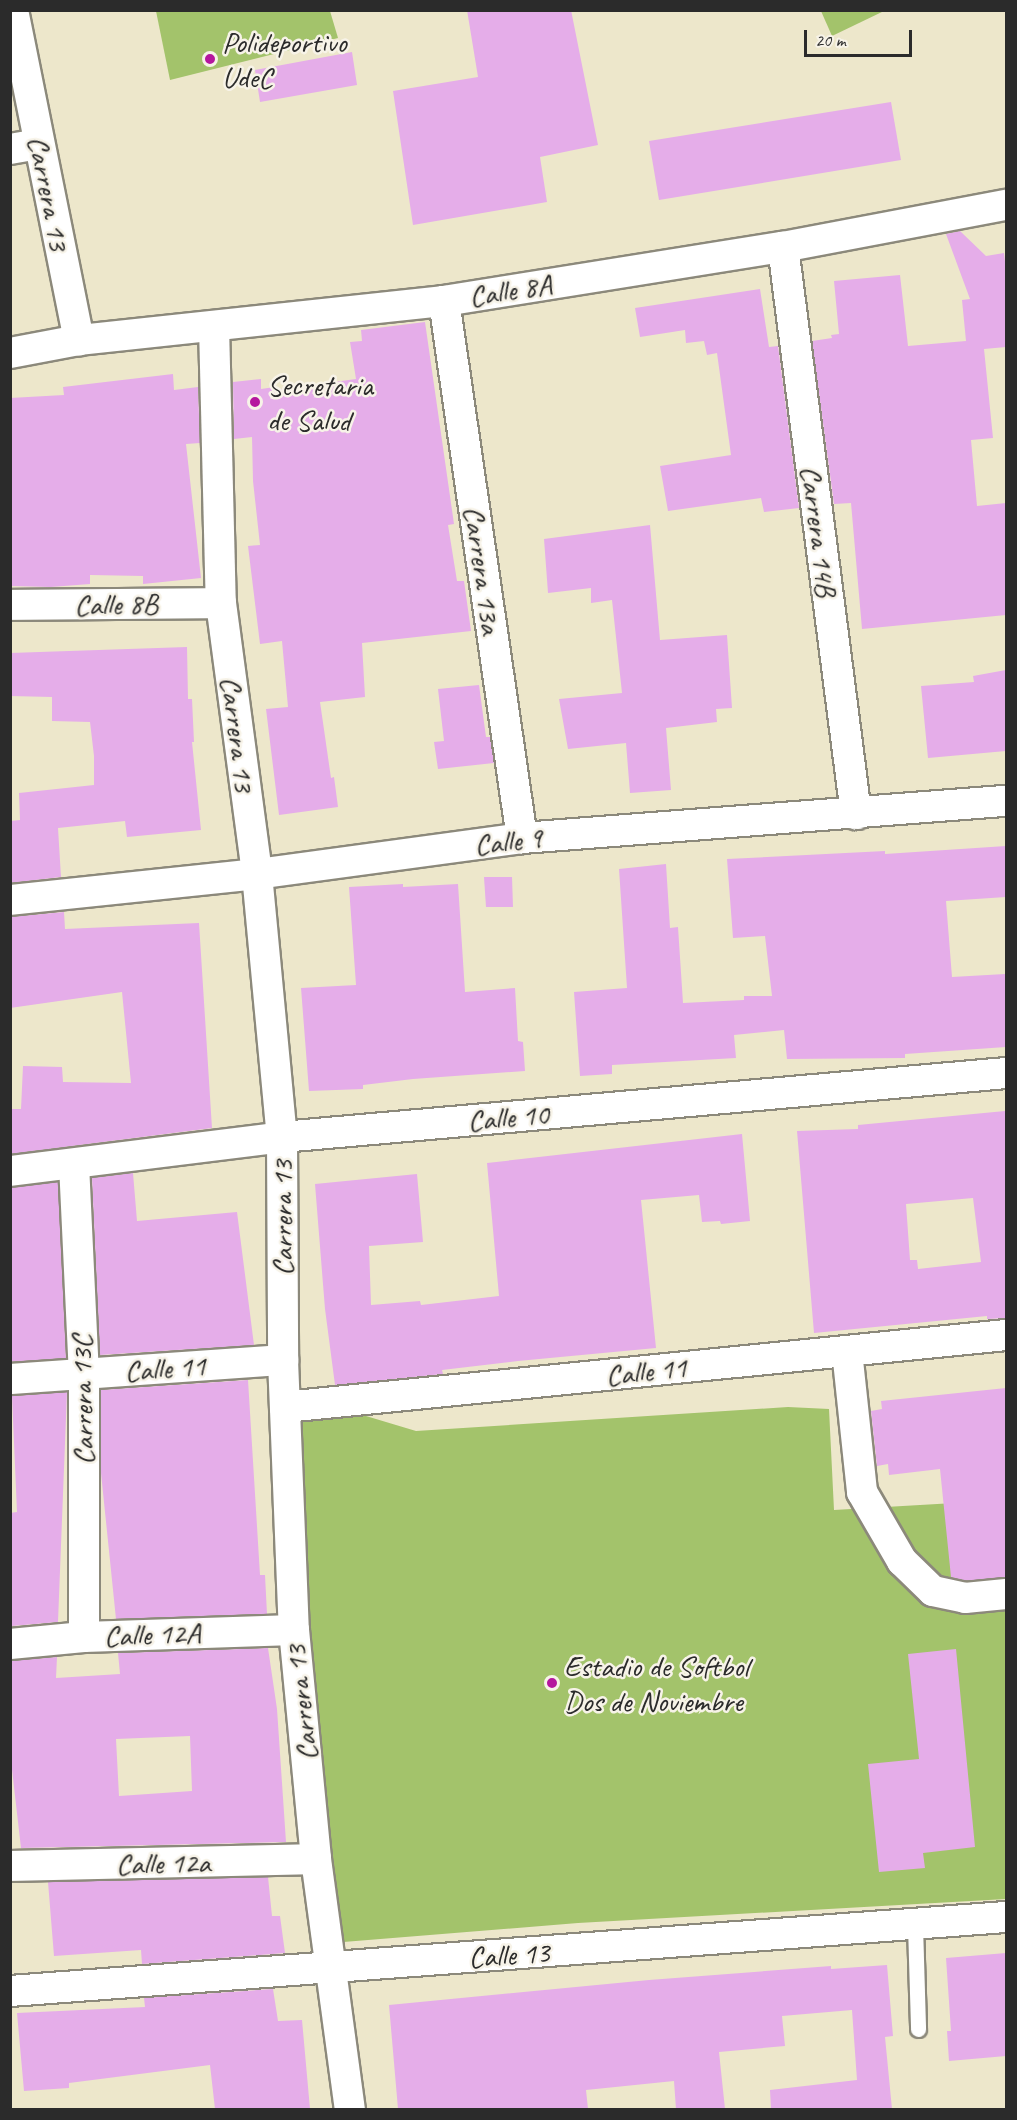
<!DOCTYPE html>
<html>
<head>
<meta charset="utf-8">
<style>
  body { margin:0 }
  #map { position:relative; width:1017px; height:2120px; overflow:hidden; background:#ede7cb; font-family:Caveat,sans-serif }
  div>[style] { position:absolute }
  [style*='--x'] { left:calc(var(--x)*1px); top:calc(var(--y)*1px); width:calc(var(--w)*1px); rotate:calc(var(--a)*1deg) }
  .green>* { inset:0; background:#a3c36b }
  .building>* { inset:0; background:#e5ade9 }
  .roads { filter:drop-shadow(2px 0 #8c897b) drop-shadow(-2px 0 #8c897b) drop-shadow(0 2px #8c897b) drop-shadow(0 -2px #8c897b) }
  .lane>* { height:15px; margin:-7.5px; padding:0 7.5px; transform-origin:7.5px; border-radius:7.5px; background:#fff }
  .street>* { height:30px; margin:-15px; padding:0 15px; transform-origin:15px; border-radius:15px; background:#fff }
  .dots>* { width:16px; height:16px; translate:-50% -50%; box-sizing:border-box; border:3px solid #f7f3e8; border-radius:50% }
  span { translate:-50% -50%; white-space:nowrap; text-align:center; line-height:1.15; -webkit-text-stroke:5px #f7f3e8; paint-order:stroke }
  .poi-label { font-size:30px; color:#2b2b2b }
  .left { translate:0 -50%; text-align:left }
  .street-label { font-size:30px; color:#2b2b2b }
  .frame { position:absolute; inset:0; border:12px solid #2b2b2b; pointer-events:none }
  .scale { position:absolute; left:804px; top:30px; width:108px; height:27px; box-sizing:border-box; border:3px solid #2b2b2b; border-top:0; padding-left:8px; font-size:18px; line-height:21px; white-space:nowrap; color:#2b2b2b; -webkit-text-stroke:4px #f7f3e8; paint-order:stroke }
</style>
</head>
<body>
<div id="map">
  <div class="green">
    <i style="clip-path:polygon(156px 11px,330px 11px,338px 38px,170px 80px)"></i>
    <i style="clip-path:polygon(821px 11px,884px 11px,832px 36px)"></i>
    <i style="clip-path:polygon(788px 1407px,829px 1409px,834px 1510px,1006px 1500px,1006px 1899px,578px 1923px,331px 1943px,301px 1630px,295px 1417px,356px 1413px,416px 1431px)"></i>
  </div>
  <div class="building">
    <i style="clip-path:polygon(467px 10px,571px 10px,598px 145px,540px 157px,547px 202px,413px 225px,393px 91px,478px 77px)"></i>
    <i style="clip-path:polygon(352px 52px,357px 85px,260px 102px,255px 70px)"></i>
    <i style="clip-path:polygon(891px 102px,901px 160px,659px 200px,649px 141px)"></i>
    <i style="clip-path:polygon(960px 231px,986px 256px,1004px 253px,1006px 270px,1006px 347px,984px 349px,993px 438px,971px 440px,977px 506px,1006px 503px,1006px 615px,862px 629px,851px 503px,834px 504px,812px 341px,832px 338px,831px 335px,839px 334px,834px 281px,900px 275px,908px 346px,966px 341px,962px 300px,970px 299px,946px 234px)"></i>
    <i style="clip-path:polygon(760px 289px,769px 347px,778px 346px,799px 508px,764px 512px,761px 498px,668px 511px,660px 466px,731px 455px,717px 353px,707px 355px,704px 341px,686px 343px,685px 330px,640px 337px,635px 308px)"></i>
    <i style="clip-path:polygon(425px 322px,454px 524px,448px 525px,457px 581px,464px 581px,471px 631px,362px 643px,365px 697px,320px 702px,331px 778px,334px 777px,338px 807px,279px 815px,266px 709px,288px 707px,282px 641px,260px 644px,248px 546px,260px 545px,253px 481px,252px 437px,234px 439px,233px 382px,261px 379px,261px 389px,275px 387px,275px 390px,356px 379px,350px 342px,362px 341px,361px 330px)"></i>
    <i style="clip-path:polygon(173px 374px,174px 390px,198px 387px,200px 443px,186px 444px,201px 578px,143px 584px,143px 576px,90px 575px,90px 584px,51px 587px,10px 586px,10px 398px,64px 395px,63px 387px)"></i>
    <i style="clip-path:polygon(650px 525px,660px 640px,727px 635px,732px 708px,716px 709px,717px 722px,666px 728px,671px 790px,630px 793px,626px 743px,568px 749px,559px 699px,622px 693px,612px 600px,591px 603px,591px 588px,548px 593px,544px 539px)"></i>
    <i style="clip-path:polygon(187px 647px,188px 699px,192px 699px,194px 742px,192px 742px,201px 830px,127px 837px,125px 821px,58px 828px,61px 877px,10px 883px,10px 821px,20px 820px,19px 793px,94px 785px,94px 756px,90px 722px,52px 721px,52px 697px,10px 696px,10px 653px)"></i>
    <i style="clip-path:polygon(1006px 670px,1006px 751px,928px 758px,921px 686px,974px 682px,973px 676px)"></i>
    <i style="clip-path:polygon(479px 685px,486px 737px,490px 737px,494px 763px,438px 769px,434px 742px,444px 741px,438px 689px)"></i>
    <i style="clip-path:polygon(1006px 846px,1006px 897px,946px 901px,952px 977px,1005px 974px,1006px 1047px,905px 1054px,905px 1058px,787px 1059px,784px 1030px,734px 1035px,736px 1058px,612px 1065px,612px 1074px,580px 1076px,574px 992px,627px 988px,619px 869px,666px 864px,670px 928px,678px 927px,683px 1003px,744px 1000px,744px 996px,772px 996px,765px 936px,733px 938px,727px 859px,885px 851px,885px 854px)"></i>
    <i style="clip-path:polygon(484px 877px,512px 877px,513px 907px,486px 907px)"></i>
    <i style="clip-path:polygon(403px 884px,403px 887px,458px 884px,465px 992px,515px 988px,518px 1041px,523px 1042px,525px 1071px,413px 1079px,363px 1085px,363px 1089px,309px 1091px,301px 988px,356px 985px,349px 887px)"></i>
    <i style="clip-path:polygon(64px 912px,65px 929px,199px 923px,212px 1128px,10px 1154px,10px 1109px,21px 1109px,23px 1066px,62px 1067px,63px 1082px,131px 1083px,122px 992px,10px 1008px,10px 917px)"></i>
    <i style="clip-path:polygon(evenodd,1005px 1111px,1006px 1318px,987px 1319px,987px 1316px,814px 1333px,797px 1131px,858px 1129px,858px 1125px,1005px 1111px,973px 1198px,981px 1262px,918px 1269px,917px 1260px,910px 1260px,906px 1204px,973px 1198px)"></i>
    <i style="clip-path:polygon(742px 1134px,750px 1221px,721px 1224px,720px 1221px,702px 1222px,699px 1195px,641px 1200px,656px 1348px,518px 1361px,442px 1370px,443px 1374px,335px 1385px,325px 1309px,315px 1184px,417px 1174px,423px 1242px,369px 1246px,371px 1305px,420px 1301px,421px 1305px,499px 1296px,487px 1163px)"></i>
    <i style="clip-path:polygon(133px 1173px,137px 1221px,237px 1212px,254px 1345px,100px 1355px,92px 1178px)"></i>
    <i style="clip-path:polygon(58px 1182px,66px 1358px,10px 1362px,10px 1188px)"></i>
    <i style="clip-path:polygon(248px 1380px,260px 1575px,265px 1575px,267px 1614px,116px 1619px,101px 1473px,101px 1390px)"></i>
    <i style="clip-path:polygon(1006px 1388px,1006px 1577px,966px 1581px,951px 1577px,940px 1469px,889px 1475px,888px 1464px,877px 1466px,871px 1411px,882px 1409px,881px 1401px)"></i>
    <i style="clip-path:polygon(67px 1392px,58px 1622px,12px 1626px,10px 1513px,17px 1512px,12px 1396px)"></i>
    <i style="clip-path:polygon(evenodd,268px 1648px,277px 1709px,286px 1842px,21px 1848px,10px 1752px,10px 1661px,57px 1657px,56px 1678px,120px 1674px,118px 1653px,268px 1648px,190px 1736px,192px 1791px,119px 1796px,116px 1739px,190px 1736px)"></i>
    <i style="clip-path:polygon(956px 1649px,975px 1847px,923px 1853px,925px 1868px,879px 1872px,868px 1764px,919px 1759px,908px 1654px)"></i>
    <i style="clip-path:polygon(268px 1877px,272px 1916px,280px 1916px,285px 1953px,142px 1964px,141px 1950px,54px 1956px,48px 1882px)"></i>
    <i style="clip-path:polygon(1006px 1953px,1006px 2056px,949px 2061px,947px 2031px,951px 2031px,946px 1958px)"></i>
    <i style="clip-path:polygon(887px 1965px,893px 2036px,885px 2037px,892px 2109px,771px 2109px,770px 2090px,857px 2080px,852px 2010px,782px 2016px,785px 2046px,719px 2052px,725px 2109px,676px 2109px,674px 2081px,586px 2090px,588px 2109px,398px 2109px,389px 2005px,649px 1980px,831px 1966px,831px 1969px)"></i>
    <i style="clip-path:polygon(273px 1989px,278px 2021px,302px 2020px,310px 2109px,215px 2109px,210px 2065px,69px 2083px,69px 2088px,24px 2091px,17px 2013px,145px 2007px,144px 1998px)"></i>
  </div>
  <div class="roads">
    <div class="lane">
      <i style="--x:915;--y:1925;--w:104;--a:88.3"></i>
    </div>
    <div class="street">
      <i style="--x:13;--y:10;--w:337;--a:78.7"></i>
      <i style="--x:10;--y:149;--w:29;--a:-10"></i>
      <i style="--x:783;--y:247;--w:572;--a:82.66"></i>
      <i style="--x:444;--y:301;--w:543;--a:81.74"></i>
      <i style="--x:214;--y:326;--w:277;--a:88.6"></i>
      <i style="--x:221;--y:603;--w:273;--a:82.4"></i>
      <i style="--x:257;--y:874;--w:264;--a:84.6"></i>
      <i style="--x:282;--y:1137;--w:223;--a:89.7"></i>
      <i style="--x:283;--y:1360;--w:270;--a:87.7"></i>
      <i style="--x:294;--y:1630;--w:230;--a:84.5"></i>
      <i style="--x:316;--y:1859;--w:253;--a:82.3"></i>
      <i style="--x:10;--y:353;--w:70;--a:-10.7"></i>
      <i style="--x:79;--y:340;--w:367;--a:-6.1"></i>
      <i style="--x:444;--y:301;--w:343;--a:-9.1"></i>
      <i style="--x:783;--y:247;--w:227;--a:-10.7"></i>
      <i style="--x:10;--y:605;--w:211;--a:-0.5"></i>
      <i style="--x:10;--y:900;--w:248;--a:-6"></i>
      <i style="--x:257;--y:874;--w:267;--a:-7.7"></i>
      <i style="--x:522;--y:838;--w:485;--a:-4.4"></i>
      <i style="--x:74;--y:1164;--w:210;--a:87.3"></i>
      <i style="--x:84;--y:1374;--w:263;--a:90"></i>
      <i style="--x:10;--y:1171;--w:274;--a:-7.1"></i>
      <i style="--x:282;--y:1137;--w:727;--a:-5.05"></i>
      <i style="--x:847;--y:1351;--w:142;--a:83.9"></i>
      <i style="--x:862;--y:1492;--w:80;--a:59.9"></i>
      <i style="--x:902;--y:1561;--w:43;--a:44.1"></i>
      <i style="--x:933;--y:1591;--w:33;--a:12"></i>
      <i style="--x:965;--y:1598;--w:41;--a:-5.6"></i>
      <i style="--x:10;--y:1379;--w:274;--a:-4"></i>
      <i style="--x:285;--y:1407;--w:725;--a:-5.7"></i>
      <i style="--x:10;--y:1644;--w:74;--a:-5.4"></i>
      <i style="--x:84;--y:1637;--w:210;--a:-1.9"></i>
      <i style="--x:10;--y:1866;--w:306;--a:-1.3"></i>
      <i style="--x:10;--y:1991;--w:999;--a:-4.25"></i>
    </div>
  </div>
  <div class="dots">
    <i style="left:210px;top:59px;background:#b5179e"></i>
    <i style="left:255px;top:402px;background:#b5179e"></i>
    <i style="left:552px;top:1683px;background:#b5179e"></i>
  </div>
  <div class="poi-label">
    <span class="left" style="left:222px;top:59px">Polideportivo<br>UdeC</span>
    <span class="left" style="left:267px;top:402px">Secretaria<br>de Salud</span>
    <span class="left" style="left:564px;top:1683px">Estadio de Softbol<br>Dos de Noviembre</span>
  </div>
  <div class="street-label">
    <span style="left:49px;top:193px;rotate:79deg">Carrera 13</span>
    <span style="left:510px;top:290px;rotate:-9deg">Calle 8A</span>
    <span style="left:819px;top:531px;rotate:83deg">Carrera 14B</span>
    <span style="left:483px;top:570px;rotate:82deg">Carrera 13a</span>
    <span style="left:116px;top:604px;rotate:-1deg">Calle 8B</span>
    <span style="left:238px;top:734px;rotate:83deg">Carrera 13</span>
    <span style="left:508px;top:841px;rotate:-6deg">Calle 9</span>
    <span style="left:508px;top:1117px;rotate:-5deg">Calle 10</span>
    <span style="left:282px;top:1218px;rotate:-90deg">Carrera 13</span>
    <span style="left:165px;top:1368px;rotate:-4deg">Calle 11</span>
    <span style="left:646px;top:1371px;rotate:-6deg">Calle 11</span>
    <span style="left:82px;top:1400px;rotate:-91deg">Carrera 13C</span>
    <span style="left:152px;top:1634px;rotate:-2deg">Calle 12A</span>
    <span style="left:301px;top:1703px;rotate:-96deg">Carrera 13</span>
    <span style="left:163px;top:1863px;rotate:-1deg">Calle 12a</span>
    <span style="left:509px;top:1955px;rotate:-4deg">Calle 13</span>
  </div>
  <div class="frame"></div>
  <div class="scale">20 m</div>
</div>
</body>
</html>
